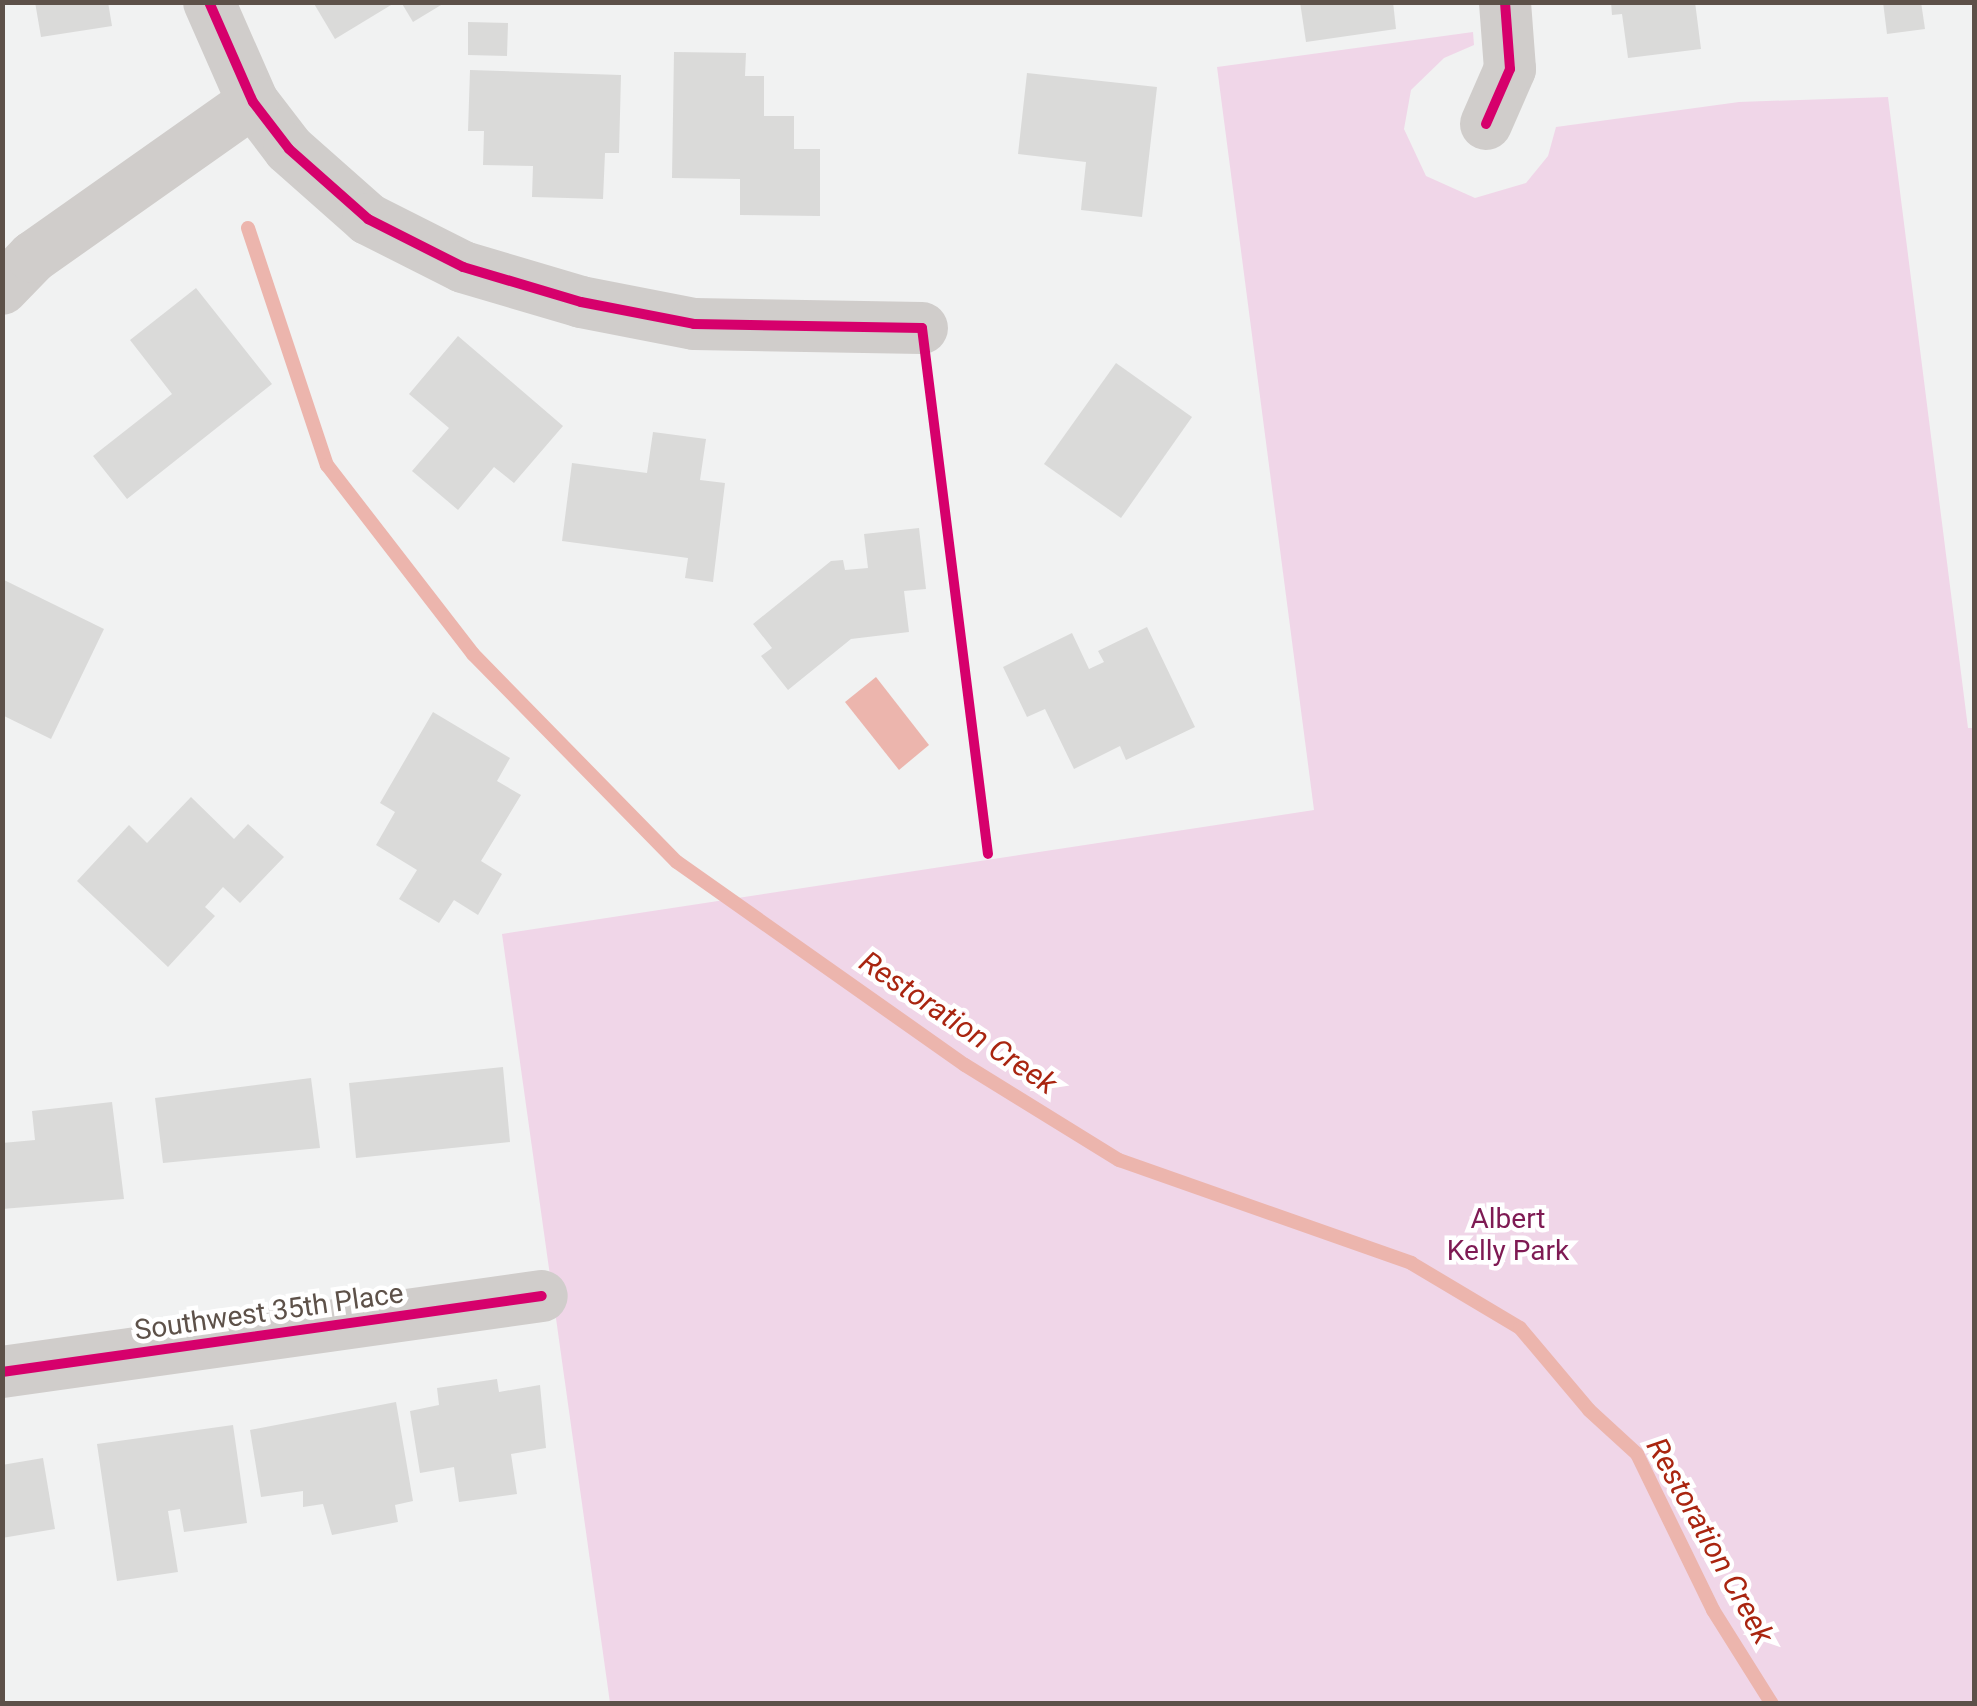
<!DOCTYPE html>
<html>
<head>
<meta charset="utf-8">
<style>
  body { margin:0 }
  #map { position:relative; width:1977px; height:1706px; overflow:hidden; background:#f1f2f2; font-family:Roboto,sans-serif }
  div>[style] { position:absolute }
  [style*='--x'] { left:calc(var(--x)*1px); top:calc(var(--y)*1px); width:calc(var(--w)*1px); rotate:calc(var(--a)*1deg) }
  .green>* { inset:0; background:#f0d6e8 }
  .water>* { inset:0; background:#ecb5ad }
  .stream>* { height:14px; margin:-7px; padding:0 7px; transform-origin:7px; border-radius:7px; background:#ecb5ad }
  .building>* { inset:0; background:#dadad9 }
  .street>* { height:52px; margin:-26px; padding:0 26px; transform-origin:26px; border-radius:26px; background:#d0cdcb }
  .cycleway>* { height:10px; margin:-5px; padding:0 5px; transform-origin:5px; border-radius:5px; background:#d6006c }
  span { translate:-50% -50%; white-space:nowrap; text-align:center; line-height:1.15; -webkit-text-stroke:9px #fff; paint-order:stroke }
  .park-label { font-size:28px; color:#7e1a53 }
  .street-label { font-size:28px; color:#5d5149 }
  .water-label { font-size:30px; color:#a92510; font-style:italic }
  .frame { position:absolute; inset:0; border:5px solid #5d5149; pointer-events:none }
</style>
</head>
<body>
<div id="map">
  <div class="green">
    <i style="clip-path:polygon(1473px 32px,1474px 45px,1444px 58px,1411px 90px,1404px 129px,1426px 176px,1475px 198px,1526px 183px,1548px 156px,1556px 127px,1739px 102px,1888px 97px,1968px 728px,1974px 728px,1974px 1703px,610px 1703px,502px 934px,1314px 810px,1217px 67px)"></i>
  </div>
  <div class="water">
    <i style="clip-path:polygon(876px 677px,929px 745px,899px 770px,845px 702px)"></i>
  </div>
  <div class="stream">
    <i style="--x:248;--y:228;--w:250;--a:71.6"></i>
    <i style="--x:327;--y:465;--w:239;--a:52.3"></i>
    <i style="--x:473;--y:654;--w:291;--a:45.6"></i>
    <i style="--x:677;--y:862;--w:352;--a:35.2"></i>
    <i style="--x:965;--y:1065;--w:181;--a:31.7"></i>
    <i style="--x:1119;--y:1160;--w:310;--a:19.4"></i>
    <i style="--x:1411;--y:1263;--w:127;--a:30.8"></i>
    <i style="--x:1520;--y:1328;--w:107;--a:49.9"></i>
    <i style="--x:1589;--y:1410;--w:65;--a:42.5"></i>
    <i style="--x:1637;--y:1454;--w:174;--a:64"></i>
    <i style="--x:1713;--y:1610;--w:111;--a:57.9"></i>
  </div>
  <div class="building">
    <i style="clip-path:polygon(35px 2px,108px 2px,112px 26px,41px 37px)"></i>
    <i style="clip-path:polygon(313px 2px,396px 2px,335px 39px)"></i>
    <i style="clip-path:polygon(401px 2px,446px 2px,413px 22px)"></i>
    <i style="clip-path:polygon(1300px 2px,1393px 2px,1396px 29px,1306px 42px)"></i>
    <i style="clip-path:polygon(1611px 2px,1695px 2px,1701px 49px,1628px 58px,1622px 14px,1612px 15px)"></i>
    <i style="clip-path:polygon(1883px 2px,1921px 2px,1925px 29px,1887px 34px)"></i>
    <i style="clip-path:polygon(468px 22px,508px 23px,507px 56px,468px 55px)"></i>
    <i style="clip-path:polygon(674px 52px,746px 53px,745px 76px,764px 76px,764px 116px,794px 116px,794px 149px,820px 149px,820px 216px,740px 215px,740px 179px,672px 178px)"></i>
    <i style="clip-path:polygon(470px 70px,621px 75px,619px 153px,605px 153px,603px 199px,532px 197px,533px 166px,483px 165px,484px 131px,468px 131px)"></i>
    <i style="clip-path:polygon(1027px 73px,1157px 87px,1142px 217px,1081px 210px,1086px 162px,1018px 154px)"></i>
    <i style="clip-path:polygon(196px 288px,272px 384px,127px 499px,93px 456px,172px 394px,130px 340px)"></i>
    <i style="clip-path:polygon(458px 336px,563px 426px,514px 483px,494px 467px,458px 510px,412px 471px,449px 428px,409px 394px)"></i>
    <i style="clip-path:polygon(1116px 363px,1192px 417px,1121px 518px,1044px 464px)"></i>
    <i style="clip-path:polygon(653px 432px,706px 439px,700px 480px,725px 483px,713px 582px,685px 578px,688px 558px,562px 541px,572px 463px,647px 473px)"></i>
    <i style="clip-path:polygon(919px 528px,926px 589px,904px 591px,909px 632px,851px 639px,788px 690px,761px 656px,772px 648px,753px 624px,831px 561px,843px 560px,845px 570px,868px 568px,864px 534px)"></i>
    <i style="clip-path:polygon(2px 579px,104px 629px,51px 739px,2px 715px)"></i>
    <i style="clip-path:polygon(1147px 627px,1195px 727px,1126px 760px,1120px 746px,1074px 769px,1045px 709px,1027px 717px,1003px 667px,1072px 633px,1089px 669px,1104px 662px,1098px 651px)"></i>
    <i style="clip-path:polygon(433px 712px,510px 758px,497px 781px,521px 795px,481px 861px,502px 874px,478px 915px,454px 900px,439px 923px,399px 899px,417px 870px,376px 845px,395px 812px,380px 803px)"></i>
    <i style="clip-path:polygon(191px 797px,234px 839px,248px 824px,284px 857px,240px 903px,223px 887px,205px 907px,215px 916px,168px 967px,77px 881px,129px 825px,147px 843px)"></i>
    <i style="clip-path:polygon(503px 1067px,510px 1142px,356px 1158px,349px 1083px)"></i>
    <i style="clip-path:polygon(311px 1078px,320px 1148px,163px 1163px,155px 1098px)"></i>
    <i style="clip-path:polygon(112px 1102px,124px 1199px,2px 1209px,2px 1143px,35px 1140px,32px 1111px)"></i>
    <i style="clip-path:polygon(497px 1379px,499px 1392px,540px 1385px,546px 1448px,511px 1454px,517px 1494px,459px 1502px,454px 1467px,420px 1473px,410px 1411px,439px 1405px,437px 1388px)"></i>
    <i style="clip-path:polygon(396px 1402px,413px 1501px,395px 1505px,398px 1522px,332px 1535px,323px 1504px,303px 1507px,303px 1491px,261px 1497px,250px 1430px)"></i>
    <i style="clip-path:polygon(233px 1425px,247px 1523px,184px 1532px,180px 1509px,168px 1511px,178px 1572px,117px 1581px,97px 1444px)"></i>
    <i style="clip-path:polygon(43px 1458px,55px 1529px,2px 1538px,2px 1465px)"></i>
  </div>
  <div class="street">
    <i style="--x:209;--y:2;--w:109;--a:66.3"></i>
    <i style="--x:253;--y:102;--w:59;--a:52.5"></i>
    <i style="--x:289;--y:149;--w:106;--a:41.5"></i>
    <i style="--x:368;--y:219;--w:106;--a:26.8"></i>
    <i style="--x:463;--y:267;--w:123;--a:16.5"></i>
    <i style="--x:581;--y:302;--w:115;--a:11"></i>
    <i style="--x:694;--y:324;--w:228;--a:1"></i>
    <i style="--x:1486;--y:124;--w:60;--a:-66.4"></i>
    <i style="--x:1510;--y:69;--w:67;--a:-94.3"></i>
    <i style="--x:2;--y:289;--w:45;--a:-45.9"></i>
    <i style="--x:33;--y:257;--w:269;--a:-35.2"></i>
    <i style="--x:2;--y:1372;--w:545;--a:-8.01"></i>
  </div>
  <div class="cycleway">
    <i style="--x:209;--y:2;--w:109;--a:66.3"></i>
    <i style="--x:253;--y:102;--w:59;--a:52.5"></i>
    <i style="--x:289;--y:149;--w:106;--a:41.5"></i>
    <i style="--x:368;--y:219;--w:106;--a:26.8"></i>
    <i style="--x:463;--y:267;--w:123;--a:16.5"></i>
    <i style="--x:581;--y:302;--w:115;--a:11"></i>
    <i style="--x:694;--y:324;--w:228;--a:1"></i>
    <i style="--x:922;--y:328;--w:530;--a:82.85"></i>
    <i style="--x:1486;--y:124;--w:60;--a:-66.4"></i>
    <i style="--x:1510;--y:69;--w:67;--a:-94.3"></i>
    <i style="--x:2;--y:1372;--w:545;--a:-8.01"></i>
  </div>
  <div class="park-label">
    <span style="left:1508px;top:1235px">Albert<br>Kelly Park</span>
  </div>
  <div class="street-label">
    <span style="left:269px;top:1312px;rotate:-8deg">Southwest 35th Place</span>
  </div>
  <div class="water-label">
    <span style="left:958px;top:1023px;rotate:34deg">Restoration Creek</span>
    <span style="left:1710px;top:1541px;rotate:61deg">Restoration Creek</span>
  </div>
  <div class="frame"></div>
</div>
</body>
</html>
